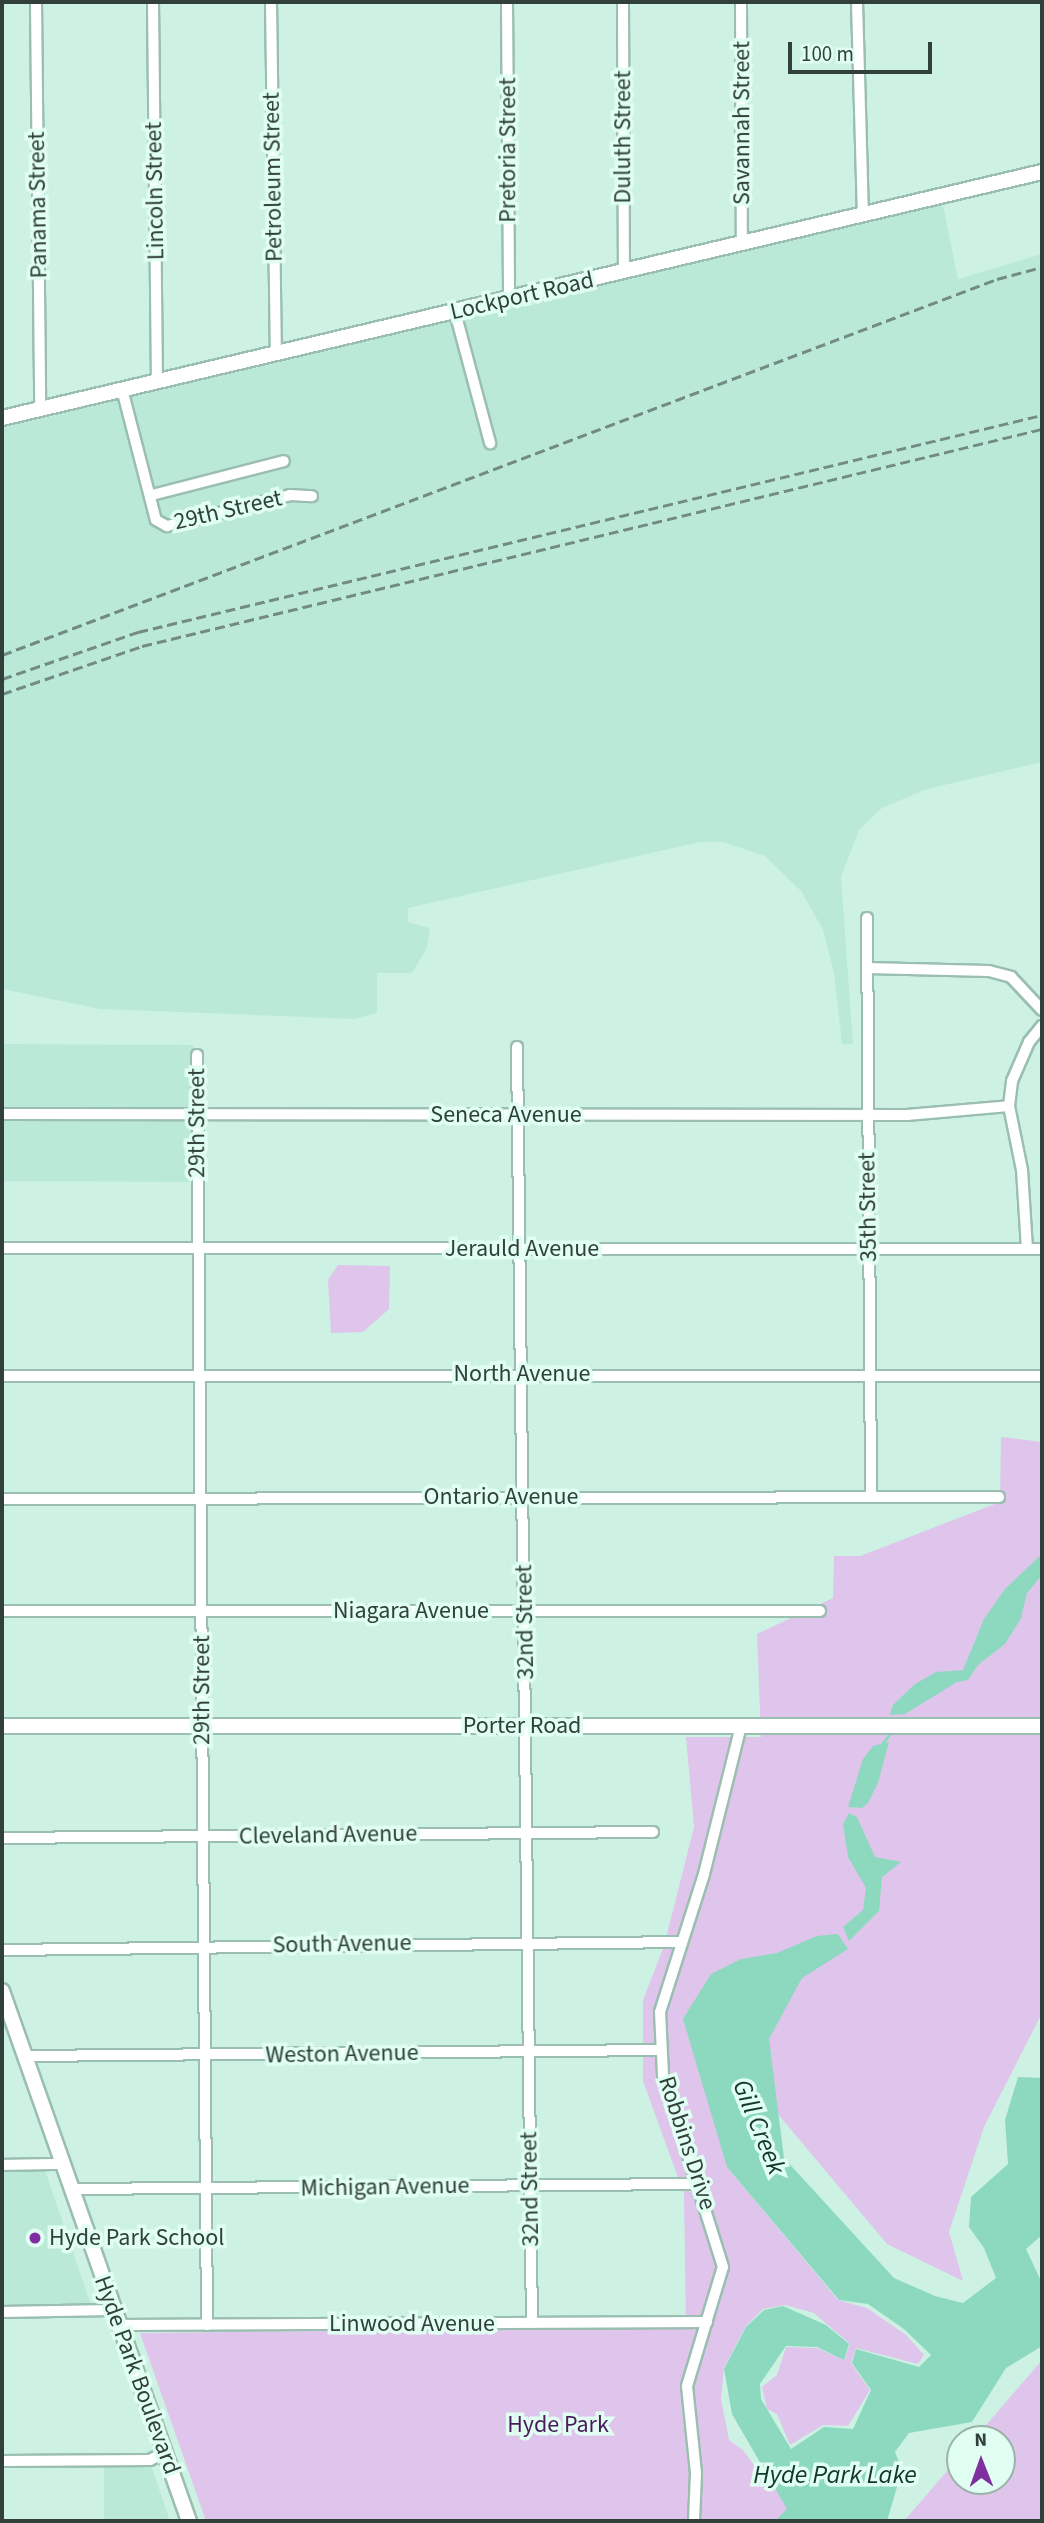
<!DOCTYPE html>
<html>
<head>
<meta charset="utf-8">
<style>
  body { margin:0 }
  #map { position:relative; width:1044px; height:2523px; overflow:hidden; background:#cdf2e4; font-family:"Source Sans 3",sans-serif }
  div>[style] { position:absolute }
  [style*='--x'] { left:calc(var(--x)*1px); top:calc(var(--y)*1px); width:calc(var(--w)*1px); rotate:calc(var(--a)*1deg) }
  .built>* { inset:0; background:#bbe9d8 }
  .green>* { inset:0; background:#dfc4ec }
  .water>* { inset:0; background:#8dd9bf }
  .stream>* { height:2.5px; margin:-1.25px; padding:0 1.25px; transform-origin:1.25px; border-radius:1.25px; background:#8dd9bf }
  .roads { filter:drop-shadow(2px 0 #9abeb0) drop-shadow(-2px 0 #9abeb0) drop-shadow(0 2px #9abeb0) drop-shadow(0 -2px #9abeb0) }
  .street>* { height:10px; margin:-5px; padding:0 5px; transform-origin:5px; border-radius:5px; background:#fff }
  .secondary>* { height:14px; margin:-7px; padding:0 7px; transform-origin:7px; border-radius:7px; background:#fff }
  .rail>* { height:2.5px; margin-top:-1.25px; transform-origin:0; background:repeating-linear-gradient(90deg,#738b82 0 10px,transparent 0 15px) }
  .dots>* { width:19px; height:19px; translate:-50% -50%; box-sizing:border-box; border:4px solid #e0fef2; border-radius:50% }
  span { translate:-50% -50%; white-space:nowrap; text-align:center; line-height:1.15; -webkit-text-stroke:7px #e0fef2; paint-order:stroke }
  .street-label { font-size:24px; color:#31403a }
  .poi-label { font-size:24px; color:#31403a }
  .left { translate:0 -50%; text-align:left }
  .park-label { font-size:24px; color:#4a1c5c }
  .water-label { font-size:26px; color:#13362c; font-style:italic }
  .frame { position:absolute; inset:0; border:4px solid #31403a; pointer-events:none }
  .north { position:absolute; left:946px; top:2425px; width:70px; height:70px; box-sizing:border-box; background:#e0fef2; border:2px solid #9ab2a8; border-radius:50%; rotate:359deg; font-size:19px; font-weight:700; line-height:28px; text-align:center; color:#31403a }
  .north::after { content:''; display:block; margin:auto; width:24px; height:32px; background:#7f2f9f; clip-path:polygon(50% 0,100% 100%,50% 72%,0 100%) }
  .scale { position:absolute; left:788px; top:42px; width:144px; height:32px; box-sizing:border-box; border:4px solid #31403a; border-top:0; padding-left:9px; font-size:21px; line-height:24px; white-space:nowrap; color:#31403a; -webkit-text-stroke:5px #e0fef2; paint-order:stroke }
</style>
</head>
<body>
<div id="map">
  <div class="built">
    <i style="clip-path:polygon(943px 205px,958px 279px,1042px 254px,1042px 762px,927px 789px,882px 808px,859px 830px,841px 877px,853px 1044px,842px 1044px,834px 973px,823px 930px,801px 891px,765px 856px,723px 842px,700px 842px,408px 908px,408px 922px,430px 928px,427px 948px,412px 973px,377px 973px,377px 1013px,355px 1019px,100px 1009px,2px 989px,2px 428px)"></i>
    <i style="clip-path:polygon(2px 1044px,194px 1045px,195px 1182px,2px 1181px)"></i>
    <i style="clip-path:polygon(45px 2170px,91px 2305px,2px 2305px,2px 2171px)"></i>
    <i style="clip-path:polygon(147px 2453px,170px 2521px,104px 2521px,104px 2455px)"></i>
  </div>
  <div class="green">
    <i style="clip-path:polygon(338px 1265px,390px 1266px,389px 1309px,363px 1332px,331px 1333px,328px 1280px)"></i>
    <i style="clip-path:polygon(1001px 1437px,1042px 1442px,1042px 2013px,984px 2127px,949px 2232px,963px 2281px,887px 2244px,755px 2087px,727px 2167px,838px 2300px,867px 2308px,906px 2335px,924px 2355px,918px 2364px,856px 2348px,851px 2363px,870px 2390px,848px 2426px,823px 2425px,790px 2445px,777px 2414px,767px 2409px,762px 2387px,777px 2375px,786px 2347px,817px 2348px,844px 2360px,850px 2344px,814px 2313px,785px 2305px,763px 2309px,746px 2326px,724px 2368px,721px 2399px,729px 2440px,743px 2450px,769px 2486px,785px 2495px,791px 2509px,783px 2521px,206px 2521px,140px 2333px,686px 2327px,684px 2194px,643px 2081px,643px 2000px,664px 1946px,694px 1827px,686px 1737px,761px 1737px,757px 1634px,833px 1598px,834px 1556px,860px 1556px,1000px 1502px)"></i>
    <i style="clip-path:polygon(1042px 2360px,1042px 2521px,904px 2521px,960px 2456px,960px 2481px,1002px 2481px,1002px 2439px,974px 2439px)"></i>
  </div>
  <div class="water">
    <i style="clip-path:polygon(1042px 1554px,1042px 1575px,1027px 1593px,1021px 1618px,1005px 1644px,978px 1665px,968px 1680px,957px 1682px,905px 1714px,890px 1715px,893px 1705px,915px 1684px,936px 1672px,963px 1670px,984px 1619px,1005px 1589px)"></i>
    <i style="clip-path:polygon(889px 1742px,878px 1783px,868px 1803px,862px 1808px,848px 1807px,863px 1759px,873px 1746px)"></i>
    <i style="clip-path:polygon(849px 1813px,857px 1817px,875px 1857px,901px 1862px,882px 1877px,879px 1911px,849px 1941px,843px 1927px,863px 1910px,866px 1888px,848px 1857px,843px 1824px)"></i>
    <i style="clip-path:polygon(838px 1934px,848px 1949px,802px 1978px,769px 2039px,784px 2158px,894px 2278px,935px 2296px,963px 2303px,996px 2278px,984px 2248px,969px 2227px,971px 2197px,1008px 2164px,1005px 2120px,1018px 2077px,1042px 2078px,1042px 2235px,1026px 2249px,1042px 2283px,1042px 2346px,1006px 2368px,972px 2422px,909px 2433px,895px 2452px,902px 2470px,887px 2521px,775px 2521px,787px 2509px,732px 2414px,724px 2369px,746px 2327px,764px 2310px,783px 2306px,826px 2325px,849px 2344px,844px 2360px,817px 2347px,786px 2346px,760px 2384px,761px 2399px,791px 2449px,824px 2427px,853px 2429px,871px 2390px,852px 2363px,856px 2349px,919px 2367px,931px 2355px,904px 2329px,868px 2304px,839px 2300px,727px 2167px,683px 2019px,711px 1974px,741px 1959px,777px 1953px,817px 1936px)"></i>
  </div>
  <div class="stream">
    <i style="--x:882;--y:1744;--w:18;--a:-52"></i>
  </div>
  <div class="roads">
    <div class="street">
      <i style="--x:36;--y:2;--w:407;--a:89.4"></i>
      <i style="--x:153;--y:2;--w:378;--a:89.4"></i>
      <i style="--x:271;--y:2;--w:350;--a:89.2"></i>
      <i style="--x:507;--y:2;--w:296;--a:89.6"></i>
      <i style="--x:623;--y:2;--w:270;--a:89.8"></i>
      <i style="--x:741;--y:2;--w:242;--a:89.8"></i>
      <i style="--x:857;--y:2;--w:213;--a:88.4"></i>
      <i style="--x:455;--y:312;--w:136;--a:75"></i>
      <i style="--x:122;--y:389;--w:135;--a:75.5"></i>
      <i style="--x:156;--y:520;--w:13;--a:29"></i>
      <i style="--x:167;--y:526;--w:127;--a:-14.1"></i>
      <i style="--x:290;--y:495;--w:22;--a:3"></i>
      <i style="--x:152;--y:495;--w:136;--a:-14.4"></i>
      <i style="--x:867;--y:918;--w:579;--a:89.6"></i>
      <i style="--x:867;--y:968;--w:122;--a:1.4"></i>
      <i style="--x:989;--y:971;--w:23;--a:15"></i>
      <i style="--x:1011;--y:977;--w:45;--a:46.8"></i>
      <i style="--x:517;--y:1047;--w:1276;--a:89.33"></i>
      <i style="--x:197;--y:1055;--w:1270;--a:89.55"></i>
      <i style="--x:2;--y:1114;--w:905;--a:0.06"></i>
      <i style="--x:907;--y:1115;--w:102;--a:-5"></i>
      <i style="--x:2;--y:1248;--w:1040;--a:0.06"></i>
      <i style="--x:1027;--y:1249;--w:79;--a:-93.6"></i>
      <i style="--x:1022;--y:1170;--w:65;--a:-101.5"></i>
      <i style="--x:1009;--y:1106;--w:25;--a:-83"></i>
      <i style="--x:1012;--y:1081;--w:43;--a:-66.4"></i>
      <i style="--x:1029;--y:1042;--w:21;--a:-51"></i>
      <i style="--x:2;--y:1376;--w:1040;--a:0"></i>
      <i style="--x:2;--y:1499;--w:997;--a:-0.11"></i>
      <i style="--x:2;--y:1611;--w:818;--a:0"></i>
      <i style="--x:2;--y:1838;--w:651;--a:-0.53"></i>
      <i style="--x:2;--y:1950;--w:680;--a:-0.67"></i>
      <i style="--x:24;--y:2056;--w:636;--a:-0.54"></i>
      <i style="--x:2;--y:2165;--w:60;--a:-1"></i>
      <i style="--x:71;--y:2189;--w:627;--a:-0.46"></i>
      <i style="--x:2;--y:2312;--w:110;--a:-1"></i>
      <i style="--x:117;--y:2325;--w:590;--a:-0.29"></i>
      <i style="--x:2;--y:2461;--w:148;--a:-0.4"></i>
      <i style="--x:150;--y:2460;--w:17;--a:-28"></i>
      <i style="--x:694;--y:2521;--w:48;--a:-87.6"></i>
      <i style="--x:696;--y:2473;--w:87;--a:-95.9"></i>
      <i style="--x:687;--y:2386;--w:124;--a:-73.2"></i>
      <i style="--x:723;--y:2267;--w:201;--a:-107.4"></i>
      <i style="--x:663;--y:2075;--w:63;--a:-92.7"></i>
      <i style="--x:660;--y:2012;--w:145;--a:-72.3"></i>
      <i style="--x:704;--y:1874;--w:153;--a:-76"></i>
    </div>
    <div class="secondary">
      <i style="--x:2;--y:418;--w:1069;--a:-13.31"></i>
      <i style="--x:2;--y:1726;--w:1040;--a:0"></i>
      <i style="--x:2;--y:1991;--w:562;--a:70.57"></i>
    </div>
  </div>
  <div class="rail">
    <i style="--x:2;--y:655;--w:1064;--a:-20.7"></i>
    <i style="--x:997;--y:279;--w:47;--a:-14.9"></i>
    <i style="--x:2;--y:679;--w:144;--a:-19.1"></i>
    <i style="--x:138;--y:632;--w:930;--a:-13.5"></i>
    <i style="--x:2;--y:694;--w:148;--a:-18.9"></i>
    <i style="--x:142;--y:646;--w:926;--a:-13.56"></i>
  </div>
  <div class="dots">
    <i style="left:35px;top:2238px;background:#7f2f9f"></i>
  </div>
  <div class="street-label">
    <span style="left:742px;top:123px;rotate:-90deg">Savannah Street</span>
    <span style="left:623px;top:137px;rotate:-90deg">Duluth Street</span>
    <span style="left:508px;top:150px;rotate:-90deg">Pretoria Street</span>
    <span style="left:273px;top:177px;rotate:-91deg">Petroleum Street</span>
    <span style="left:155px;top:191px;rotate:-91deg">Lincoln Street</span>
    <span style="left:38px;top:205px;rotate:-91deg">Panama Street</span>
    <span style="left:522px;top:296px;rotate:-13deg">Lockport Road</span>
    <span style="left:228px;top:510px;rotate:-13deg">29th Street</span>
    <span style="left:506px;top:1115px">Seneca Avenue</span>
    <span style="left:197px;top:1123px;rotate:-90deg">29th Street</span>
    <span style="left:868px;top:1207px;rotate:-91deg">35th Street</span>
    <span style="left:522px;top:1249px">Jerauld Avenue</span>
    <span style="left:522px;top:1374px">North Avenue</span>
    <span style="left:501px;top:1497px">Ontario Avenue</span>
    <span style="left:411px;top:1611px">Niagara Avenue</span>
    <span style="left:525px;top:1622px;rotate:-91deg">32nd Street</span>
    <span style="left:202px;top:1690px;rotate:-90deg">29th Street</span>
    <span style="left:522px;top:1726px">Porter Road</span>
    <span style="left:328px;top:1835px;rotate:-1deg">Cleveland Avenue</span>
    <span style="left:342px;top:1944px;rotate:-1deg">South Avenue</span>
    <span style="left:342px;top:2054px;rotate:-1deg">Weston Avenue</span>
    <span style="left:687px;top:2143px;rotate:72deg">Robbins Drive</span>
    <span style="left:385px;top:2187px;rotate:-1deg">Michigan Avenue</span>
    <span style="left:530px;top:2189px;rotate:-91deg">32nd Street</span>
    <span style="left:412px;top:2324px">Linwood Avenue</span>
    <span style="left:137px;top:2375px;rotate:70deg">Hyde Park Boulevard</span>
  </div>
  <div class="poi-label">
    <span class="left" style="left:49px;top:2238px">Hyde Park School</span>
  </div>
  <div class="park-label">
    <span style="left:558px;top:2425px">Hyde Park</span>
  </div>
  <div class="water-label">
    <span style="left:759px;top:2127px;rotate:68deg">Gill Creek</span>
    <span style="left:835px;top:2475px">Hyde Park Lake</span>
  </div>
  <div class="frame"></div>
  <div class="north">N</div>
  <div class="scale">100 m</div>
</div>
</body>
</html>
